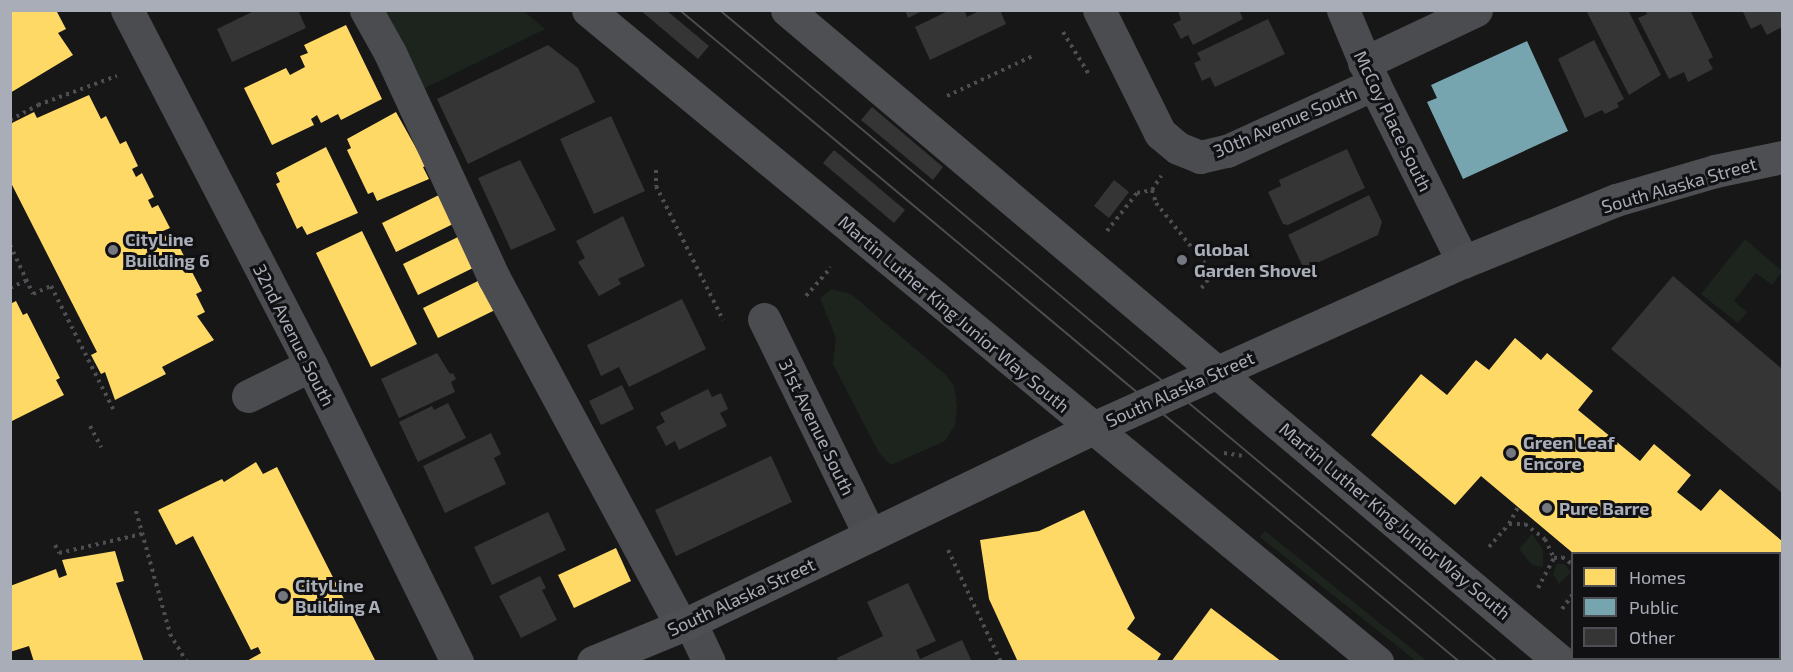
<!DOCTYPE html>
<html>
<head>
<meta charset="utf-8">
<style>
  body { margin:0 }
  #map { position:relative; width:1793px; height:672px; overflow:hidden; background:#171717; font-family:"Exo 2",sans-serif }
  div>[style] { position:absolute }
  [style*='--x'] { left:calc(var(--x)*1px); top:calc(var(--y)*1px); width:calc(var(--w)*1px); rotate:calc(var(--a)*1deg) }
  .green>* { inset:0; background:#1d241e }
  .homes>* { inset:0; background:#ffd966 }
  .public>* { inset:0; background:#76a5af }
  .building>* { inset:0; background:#353536 }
  .path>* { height:4px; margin-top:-2px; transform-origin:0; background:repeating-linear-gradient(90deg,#4d4e52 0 3px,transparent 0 7.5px) }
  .minor>* { height:33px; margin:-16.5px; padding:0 16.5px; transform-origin:16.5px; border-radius:16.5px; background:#4b4c50 }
  .major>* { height:33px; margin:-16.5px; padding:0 16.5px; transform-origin:16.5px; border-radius:16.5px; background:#4d4f52 }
  .tram>* { height:1.5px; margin:-0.75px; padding:0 0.75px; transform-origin:0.75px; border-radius:0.75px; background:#4b4c4f }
  .dots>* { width:16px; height:16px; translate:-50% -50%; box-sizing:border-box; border:3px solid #111113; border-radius:50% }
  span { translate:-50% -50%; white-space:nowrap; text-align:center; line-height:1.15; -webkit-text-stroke:6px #111113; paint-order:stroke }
  .street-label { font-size:18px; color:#a8adb8 }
  .poi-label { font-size:18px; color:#a8adb8; font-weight:700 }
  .left { translate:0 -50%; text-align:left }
  .frame { position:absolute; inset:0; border:12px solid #a8adb8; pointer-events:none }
  .legend { position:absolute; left:1571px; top:552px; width:210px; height:108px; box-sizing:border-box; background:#111113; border:2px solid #4d4f55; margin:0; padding:8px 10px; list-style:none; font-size:18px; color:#a8adb8 }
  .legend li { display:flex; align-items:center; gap:12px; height:30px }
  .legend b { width:30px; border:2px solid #4d4f55 }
</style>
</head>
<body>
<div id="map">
  <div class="green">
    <i style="clip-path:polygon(378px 11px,524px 11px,545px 29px,419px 91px)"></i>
    <i style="clip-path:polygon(1745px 239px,1782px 271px,1772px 285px,1756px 273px,1734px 301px,1747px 312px,1738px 323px,1701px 294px)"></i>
    <i style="clip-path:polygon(831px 289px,851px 294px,946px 375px,954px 386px,957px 406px,955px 425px,945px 441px,891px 465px,879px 453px,833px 364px,836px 338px,820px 298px)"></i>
    <i style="clip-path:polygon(1265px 531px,1427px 661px,1416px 661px,1260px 537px)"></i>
    <i style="clip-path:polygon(1532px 534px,1543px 550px,1543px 567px,1532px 565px,1519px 549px)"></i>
    <i style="clip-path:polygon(1557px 564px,1565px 564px,1571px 572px,1559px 584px,1553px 574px)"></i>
  </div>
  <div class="homes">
    <i style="clip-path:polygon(10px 10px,56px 10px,66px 29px,58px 33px,73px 55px,10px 93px)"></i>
    <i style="clip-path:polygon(346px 25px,382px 99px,341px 120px,338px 114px,321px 123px,317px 115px,311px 119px,314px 125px,272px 145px,244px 88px,286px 68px,290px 75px,305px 67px,300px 56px,308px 53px,304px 45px)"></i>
    <i style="clip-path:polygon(89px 95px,101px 119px,106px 116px,120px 144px,126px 141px,138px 166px,132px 169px,136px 177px,142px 173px,154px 197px,148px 200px,152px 208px,158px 205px,170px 228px,163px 231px,168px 241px,175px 238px,186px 260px,180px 263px,185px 273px,191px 270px,202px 291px,196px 294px,205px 312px,197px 316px,214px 340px,162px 367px,166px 374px,115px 400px,105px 372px,101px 374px,91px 355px,97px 352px,10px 181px,10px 124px,34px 112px,37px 118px)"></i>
    <i style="clip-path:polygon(396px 112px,426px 166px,423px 167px,429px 179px,377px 201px,373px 192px,368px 194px,347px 150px,351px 148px,347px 139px)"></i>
    <i style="clip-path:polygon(326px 147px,358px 213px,307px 235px,302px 226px,297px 229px,276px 184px,280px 182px,276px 173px)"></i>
    <i style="clip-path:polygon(439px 195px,453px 224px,396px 252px,382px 223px)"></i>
    <i style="clip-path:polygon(362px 231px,417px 344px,371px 367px,316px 253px)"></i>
    <i style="clip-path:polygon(460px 236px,475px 267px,418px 295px,403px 264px)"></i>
    <i style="clip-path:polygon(480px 280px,495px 310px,438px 338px,423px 308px)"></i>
    <i style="clip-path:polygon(16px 301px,23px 315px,27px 313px,60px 378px,56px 380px,64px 395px,10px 422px,10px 304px)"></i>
    <i style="clip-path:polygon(1515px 338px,1541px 360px,1547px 353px,1593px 391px,1578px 410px,1640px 461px,1654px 444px,1691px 475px,1677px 492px,1701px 511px,1720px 489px,1782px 541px,1782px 550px,1780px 554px,1574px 554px,1481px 476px,1455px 505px,1371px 435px,1421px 374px,1447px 395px,1476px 360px,1489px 370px)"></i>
    <i style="clip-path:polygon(256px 462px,263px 474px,277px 467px,376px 662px,245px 662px,261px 653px,258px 647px,251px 650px,193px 536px,176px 545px,158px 510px,222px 479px,224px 482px)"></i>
    <i style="clip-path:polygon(1084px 510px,1135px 618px,1127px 629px,1161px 654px,1156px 662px,1018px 662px,989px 599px,980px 540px,1039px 531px)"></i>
    <i style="clip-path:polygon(616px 548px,631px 581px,574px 608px,558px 575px)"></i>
    <i style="clip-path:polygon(115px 551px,124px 581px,116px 583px,144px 662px,34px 662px,29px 646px,10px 652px,10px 586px,56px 569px,59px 578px,67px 575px,62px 560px)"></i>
    <i style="clip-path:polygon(1211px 608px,1282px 662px,1171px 662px)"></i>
    <i style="clip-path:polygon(1639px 658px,1691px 658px,1689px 662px)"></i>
  </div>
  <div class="public">
    <i style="clip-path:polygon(1527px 41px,1568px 131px,1463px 179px,1427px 102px,1437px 98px,1431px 85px)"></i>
  </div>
  <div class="building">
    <i style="clip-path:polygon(256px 10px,298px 10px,306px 28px,232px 62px,217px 29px)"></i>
    <i style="clip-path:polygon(640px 10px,666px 10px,709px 46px,698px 59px)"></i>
    <i style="clip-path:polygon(905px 10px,924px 10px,908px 18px)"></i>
    <i style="clip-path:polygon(950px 10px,964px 10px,967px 17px,981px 10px,1000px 10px,1006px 24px,930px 60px,915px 27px)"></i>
    <i style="clip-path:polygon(1178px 10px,1239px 10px,1243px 19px,1193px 45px,1188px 35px,1181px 39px,1173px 24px,1181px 20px)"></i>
    <i style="clip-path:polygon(1586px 10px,1628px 10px,1661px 75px,1629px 95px)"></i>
    <i style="clip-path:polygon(1645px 10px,1690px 10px,1713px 57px,1708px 60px,1713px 69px,1688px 82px,1684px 72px,1669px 79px,1638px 18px,1647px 14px)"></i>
    <i style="clip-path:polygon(1742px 10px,1782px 10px,1782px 27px,1767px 35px,1761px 24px,1751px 29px)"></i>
    <i style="clip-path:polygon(1268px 19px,1285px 54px,1215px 87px,1210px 77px,1202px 81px,1194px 63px,1201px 60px,1197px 53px)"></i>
    <i style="clip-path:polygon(1594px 40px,1624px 99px,1617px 103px,1619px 107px,1605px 114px,1602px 110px,1585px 118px,1558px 59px)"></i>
    <i style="clip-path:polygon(548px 45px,578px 68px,595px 102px,468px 164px,437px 99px)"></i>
    <i style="clip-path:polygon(872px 107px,943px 167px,933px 180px,861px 120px)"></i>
    <i style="clip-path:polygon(611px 116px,645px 191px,594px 214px,560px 139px)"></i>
    <i style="clip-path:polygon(1347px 149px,1365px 188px,1288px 225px,1283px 224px,1268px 192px,1281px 186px,1279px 180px)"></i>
    <i style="clip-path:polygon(834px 150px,905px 210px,894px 223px,823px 163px)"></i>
    <i style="clip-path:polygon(520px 160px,556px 230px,511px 250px,478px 178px)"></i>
    <i style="clip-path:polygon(1114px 180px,1129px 192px,1109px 218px,1094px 206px)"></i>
    <i style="clip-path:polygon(1369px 195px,1382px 222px,1378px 235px,1304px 269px,1288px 235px)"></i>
    <i style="clip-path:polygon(623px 216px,645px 266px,618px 279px,621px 284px,599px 296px,578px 262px,585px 258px,576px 241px)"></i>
    <i style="clip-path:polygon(1673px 276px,1782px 369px,1782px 493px,1611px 349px)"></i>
    <i style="clip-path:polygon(682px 299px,706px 349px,629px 387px,619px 367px,601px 376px,587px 345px)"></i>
    <i style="clip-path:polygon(437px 353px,450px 374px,453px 373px,456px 379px,451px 382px,455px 392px,399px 418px,381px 379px)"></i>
    <i style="clip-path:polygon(622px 385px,634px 409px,601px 425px,589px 401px)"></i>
    <i style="clip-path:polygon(708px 389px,712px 397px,721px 393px,728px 409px,720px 413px,727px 426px,679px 450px,675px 441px,666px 446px,656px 427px,665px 422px,660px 413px)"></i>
    <i style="clip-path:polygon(448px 403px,466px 438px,418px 462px,399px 422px,432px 406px,434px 410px)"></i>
    <i style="clip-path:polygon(491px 433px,501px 454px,494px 458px,506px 484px,445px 513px,423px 466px)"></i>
    <i style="clip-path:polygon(771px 456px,792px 502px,676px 556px,655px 510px)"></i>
    <i style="clip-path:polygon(548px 512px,566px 550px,492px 585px,474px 547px)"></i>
    <i style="clip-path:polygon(540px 576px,546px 588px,542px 590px,557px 620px,521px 638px,499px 596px)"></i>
    <i style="clip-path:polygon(908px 583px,936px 641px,916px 650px,920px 659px,962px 640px,972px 662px,838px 662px,837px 658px,883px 636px,867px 602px)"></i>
  </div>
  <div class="path">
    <i style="--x:1063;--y:32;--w:52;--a:58.5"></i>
    <i style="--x:947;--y:96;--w:97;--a:-25"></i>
    <i style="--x:10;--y:120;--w:32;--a:-28"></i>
    <i style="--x:38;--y:105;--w:84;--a:-20.2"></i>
    <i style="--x:656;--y:170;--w:16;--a:90"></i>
    <i style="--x:656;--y:186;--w:150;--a:63.4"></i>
    <i style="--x:1152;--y:190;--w:14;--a:73"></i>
    <i style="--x:1156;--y:203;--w:78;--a:51.2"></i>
    <i style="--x:1205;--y:264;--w:16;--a:79"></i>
    <i style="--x:1208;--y:280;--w:14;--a:129"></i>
    <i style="--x:1107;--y:231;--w:48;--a:-51.7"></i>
    <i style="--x:1137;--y:193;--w:15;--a:-11"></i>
    <i style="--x:1152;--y:190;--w:17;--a:-57"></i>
    <i style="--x:10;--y:245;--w:54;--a:64.9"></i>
    <i style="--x:33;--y:294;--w:20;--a:-24"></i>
    <i style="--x:51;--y:286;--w:138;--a:63.2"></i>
    <i style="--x:10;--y:288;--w:19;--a:-25"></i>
    <i style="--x:806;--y:296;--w:38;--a:-49"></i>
    <i style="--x:90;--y:426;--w:24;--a:62"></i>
    <i style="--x:1224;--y:453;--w:18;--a:9"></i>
    <i style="--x:136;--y:511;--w:128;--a:74.5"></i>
    <i style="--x:170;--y:634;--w:33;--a:59"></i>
    <i style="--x:1509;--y:524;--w:19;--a:-62"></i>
    <i style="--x:55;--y:545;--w:9;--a:63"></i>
    <i style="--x:59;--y:553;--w:85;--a:-12.9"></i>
    <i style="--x:1489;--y:547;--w:30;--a:-49"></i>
    <i style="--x:1509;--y:524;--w:16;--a:0"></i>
    <i style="--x:1525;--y:524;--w:25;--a:37"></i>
    <i style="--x:1545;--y:539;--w:21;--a:65"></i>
    <i style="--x:1554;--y:558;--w:8;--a:-7"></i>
    <i style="--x:1562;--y:557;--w:12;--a:35"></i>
    <i style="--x:948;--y:550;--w:124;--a:64.7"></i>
    <i style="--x:1538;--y:588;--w:34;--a:-62"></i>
    <i style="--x:1562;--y:609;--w:17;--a:-54"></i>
  </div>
  <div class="minor">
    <i style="--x:127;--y:10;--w:400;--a:62.6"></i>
    <i style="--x:311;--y:365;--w:331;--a:63.8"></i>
    <i style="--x:366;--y:10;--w:49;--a:60.8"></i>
    <i style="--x:390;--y:53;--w:248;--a:65.2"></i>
    <i style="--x:494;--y:278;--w:395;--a:61.7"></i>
    <i style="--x:1099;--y:10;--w:137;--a:63.6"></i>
    <i style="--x:1160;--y:133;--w:23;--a:40"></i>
    <i style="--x:1178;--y:148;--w:24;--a:22"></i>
    <i style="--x:1200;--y:157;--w:28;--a:-13"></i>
    <i style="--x:1227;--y:151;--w:162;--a:-24.5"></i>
    <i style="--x:1343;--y:10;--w:80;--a:67.3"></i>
    <i style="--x:1374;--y:84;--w:199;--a:63.4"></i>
    <i style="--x:1364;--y:63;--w:124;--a:-25.3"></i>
    <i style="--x:764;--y:319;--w:241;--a:63.9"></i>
    <i style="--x:248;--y:396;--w:70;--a:-26.2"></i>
    <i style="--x:690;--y:622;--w:44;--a:64.6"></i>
    <i style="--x:1780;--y:633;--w:4;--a:-63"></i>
    <i style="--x:1756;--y:662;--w:4;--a:-63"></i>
  </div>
  <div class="major">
    <i style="--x:588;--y:10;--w:1024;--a:39.57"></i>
    <i style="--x:787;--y:10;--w:1012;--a:40.11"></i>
    <i style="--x:593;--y:662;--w:105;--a:-22.4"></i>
    <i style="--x:690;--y:622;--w:447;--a:-25.7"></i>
    <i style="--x:1093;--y:428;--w:406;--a:-24.2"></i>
    <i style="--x:1463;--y:262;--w:165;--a:-22.1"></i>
    <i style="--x:1616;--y:200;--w:103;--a:-16.3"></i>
    <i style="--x:1715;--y:171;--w:68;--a:-11.8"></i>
  </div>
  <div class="tram">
    <i style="--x:680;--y:10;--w:1017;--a:39.89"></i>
    <i style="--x:720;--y:10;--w:1015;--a:39.96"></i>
  </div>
  <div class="dots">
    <i style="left:113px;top:250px;background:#757880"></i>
    <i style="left:1182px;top:260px;background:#757880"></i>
    <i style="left:1511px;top:453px;background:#757880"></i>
    <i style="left:1547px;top:508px;background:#757880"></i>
    <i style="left:283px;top:596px;background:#757880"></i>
  </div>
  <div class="street-label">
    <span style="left:1393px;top:121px;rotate:64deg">McCoy Place South</span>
    <span style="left:1285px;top:122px;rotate:-23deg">30th Avenue South</span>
    <span style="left:1679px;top:185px;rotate:-16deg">South Alaska Street</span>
    <span style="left:954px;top:314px;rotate:40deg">Martin Luther King Junior Way South</span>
    <span style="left:294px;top:335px;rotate:63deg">32nd Avenue South</span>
    <span style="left:1180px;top:389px;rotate:-24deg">South Alaska Street</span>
    <span style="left:817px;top:427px;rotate:64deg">31st Avenue South</span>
    <span style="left:1395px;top:521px;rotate:40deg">Martin Luther King Junior Way South</span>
    <span style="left:741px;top:597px;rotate:-25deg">South Alaska Street</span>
  </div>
  <div class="poi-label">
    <span class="left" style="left:125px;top:250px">CityLine<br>Building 6</span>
    <span class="left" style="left:1194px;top:260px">Global<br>Garden Shovel</span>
    <span class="left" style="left:1523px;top:453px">Green Leaf<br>Encore</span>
    <span class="left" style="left:1559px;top:508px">Pure Barre</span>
    <span class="left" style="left:295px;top:596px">CityLine<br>Building A</span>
  </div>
  <div class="frame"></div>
  <ul class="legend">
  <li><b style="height:16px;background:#ffd966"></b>Homes</li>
  <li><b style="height:16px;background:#76a5af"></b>Public</li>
  <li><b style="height:16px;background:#353536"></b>Other</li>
  </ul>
</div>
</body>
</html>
